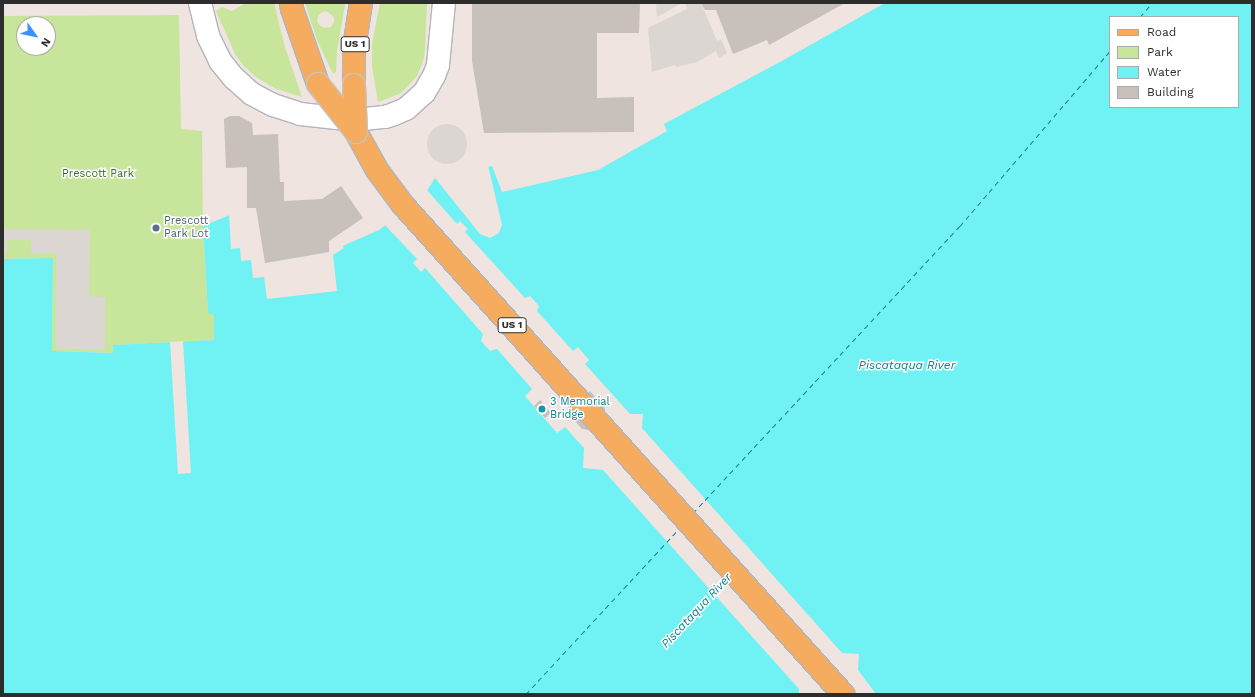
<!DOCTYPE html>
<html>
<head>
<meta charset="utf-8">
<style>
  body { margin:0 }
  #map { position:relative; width:1255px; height:697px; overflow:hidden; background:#efe4df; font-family:"Work Sans",sans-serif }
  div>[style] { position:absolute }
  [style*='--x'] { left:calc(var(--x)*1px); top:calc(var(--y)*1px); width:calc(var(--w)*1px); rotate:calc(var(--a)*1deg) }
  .green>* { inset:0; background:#c7e69b }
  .plaza>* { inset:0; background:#dbd6d2 }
  .round { border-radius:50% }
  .water>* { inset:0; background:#70f1f3 }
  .pier>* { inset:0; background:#efe4df }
  .ferry>* { height:1px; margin-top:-0.5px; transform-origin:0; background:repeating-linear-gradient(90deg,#0a828f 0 5px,transparent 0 9px) }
  .building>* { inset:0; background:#c8c0bb }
  .roads { filter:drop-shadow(1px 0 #afb6bd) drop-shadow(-1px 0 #afb6bd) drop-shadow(0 1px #afb6bd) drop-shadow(0 -1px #afb6bd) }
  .minor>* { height:22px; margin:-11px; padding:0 11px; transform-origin:11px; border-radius:11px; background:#fff }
  .primary>* { height:22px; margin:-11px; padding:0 11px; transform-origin:11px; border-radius:11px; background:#f6ac5e }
  .bridges { filter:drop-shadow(1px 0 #c4c4c4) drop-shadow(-1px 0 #c4c4c4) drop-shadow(0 1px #c4c4c4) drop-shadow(0 -1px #c4c4c4) }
  .primary-bridge>* { height:22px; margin:-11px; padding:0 11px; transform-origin:11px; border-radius:11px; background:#f6ac5e }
  .dots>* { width:11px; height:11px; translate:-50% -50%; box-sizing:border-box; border:2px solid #fff; border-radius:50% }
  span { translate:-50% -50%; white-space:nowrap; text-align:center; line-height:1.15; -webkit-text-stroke:3px #fff; paint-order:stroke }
  .shield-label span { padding:1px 3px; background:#fff; border:1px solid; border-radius:3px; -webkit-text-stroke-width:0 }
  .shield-label { font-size:10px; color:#2d2d2d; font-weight:700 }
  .park-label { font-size:11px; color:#406e19 }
  .service-label { font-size:11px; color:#4e5e75 }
  .left { translate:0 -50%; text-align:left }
  .culture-label { font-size:11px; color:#0d838f }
  .water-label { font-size:12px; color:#0a828f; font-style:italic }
  .frame { position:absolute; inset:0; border:4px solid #2d2d2d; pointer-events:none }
  .legend { position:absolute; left:1109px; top:16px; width:130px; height:92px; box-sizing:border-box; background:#fff; border:1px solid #ababab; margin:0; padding:5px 7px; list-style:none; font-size:12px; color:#2d2d2d }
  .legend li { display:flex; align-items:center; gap:8px; height:20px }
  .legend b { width:20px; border:1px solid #ababab }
  .north { position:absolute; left:16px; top:16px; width:40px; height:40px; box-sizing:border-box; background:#fff; border:1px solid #ababab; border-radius:50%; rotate:123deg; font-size:11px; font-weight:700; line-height:16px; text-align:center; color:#2d2d2d }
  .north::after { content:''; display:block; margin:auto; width:14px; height:18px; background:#3c91ff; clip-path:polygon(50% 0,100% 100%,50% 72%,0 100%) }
</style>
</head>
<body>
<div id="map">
  <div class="green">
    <i style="clip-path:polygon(246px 3px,274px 3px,285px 47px,302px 97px,276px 89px,256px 77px,243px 65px,235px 54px,216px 11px,222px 7px,232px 11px)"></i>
    <i style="clip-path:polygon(evenodd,305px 3px,344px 3px,345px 5px,337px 51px,336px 72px,333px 74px,317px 40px,305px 3px,326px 11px,334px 17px,334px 22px,331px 27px,325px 28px,320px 26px,317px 21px,318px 16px,322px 12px,326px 11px)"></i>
    <i style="clip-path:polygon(380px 3px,427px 3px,425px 49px,424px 58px,417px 76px,401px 93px,378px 102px,372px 67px,372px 44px)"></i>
    <i style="clip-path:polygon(evenodd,179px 15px,181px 129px,202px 131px,203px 226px,208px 313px,214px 313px,214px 340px,113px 345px,113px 353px,52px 351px,53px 258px,3px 259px,3px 16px,179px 15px,24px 24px,48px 24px,48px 48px,24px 48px,24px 24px)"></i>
  </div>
  <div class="plaza">
    <i style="clip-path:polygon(656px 3px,682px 3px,657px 17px)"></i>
    <i style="clip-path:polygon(685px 3px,701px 3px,717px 41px,721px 39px,727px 53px,719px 58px,716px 51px,697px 62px,676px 67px,675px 65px,652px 72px,648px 28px,687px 9px)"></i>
    <i class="round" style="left:427px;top:124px;width:40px;height:40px"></i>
    <i style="clip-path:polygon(3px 229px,90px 230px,89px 296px,105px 297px,105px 349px,56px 349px,56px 253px,31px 253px,31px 240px,7px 240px,7px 253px,3px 253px)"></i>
  </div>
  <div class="water">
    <i style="clip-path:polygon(evenodd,885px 3px,1252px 3px,1252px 694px,3px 694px,3px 259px,53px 258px,52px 351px,113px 353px,113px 345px,214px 340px,214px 314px,208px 313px,203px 226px,247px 208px,265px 263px,329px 252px,379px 230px,425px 194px,435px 178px,492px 166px,502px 192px,598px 170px,667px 131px,664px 124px,780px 62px,885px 3px,1110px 17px,1238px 17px,1238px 107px,1110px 107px,1110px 17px)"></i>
  </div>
  <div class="pier">
    <i style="clip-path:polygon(488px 165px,502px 225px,499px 233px,490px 238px,480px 234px,435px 178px,435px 176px)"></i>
    <i style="clip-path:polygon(426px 189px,457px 224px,460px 221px,468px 229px,465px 232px,525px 298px,530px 296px,539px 306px,537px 311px,573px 351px,578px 347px,589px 360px,585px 364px,630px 414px,643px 414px,642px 428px,842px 653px,859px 654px,858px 670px,876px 694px,799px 694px,799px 689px,603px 470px,583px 468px,584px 448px,565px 427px,557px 433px,525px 396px,532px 389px,497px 349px,490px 351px,481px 341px,483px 334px,425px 268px,421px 272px,413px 263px,417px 259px,384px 224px,423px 193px)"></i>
    <i style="clip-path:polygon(246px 206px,247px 208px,256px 208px,265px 263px,329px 252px,329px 250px,342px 245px,344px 248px,333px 255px,337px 291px,267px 299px,264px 277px,253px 278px,251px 260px,241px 261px,240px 248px,231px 249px,229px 213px)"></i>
    <i style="clip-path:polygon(183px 341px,191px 473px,178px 474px,170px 342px)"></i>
  </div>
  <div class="ferry">
    <i style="--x:1140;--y:17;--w:18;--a:-49"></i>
    <i style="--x:693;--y:513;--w:392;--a:-47.1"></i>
    <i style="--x:960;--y:226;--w:230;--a:-49.4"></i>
    <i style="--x:526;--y:694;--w:225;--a:-47.2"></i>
  </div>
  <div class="building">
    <i style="clip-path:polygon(472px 3px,640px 3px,639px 33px,597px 33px,597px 98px,634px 97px,634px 132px,484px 133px,472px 61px)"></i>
    <i style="clip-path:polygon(701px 3px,845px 3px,769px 45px,767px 40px,733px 54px,716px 10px,705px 10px)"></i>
    <i style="clip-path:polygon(230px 116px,239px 116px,252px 123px,253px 135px,278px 134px,280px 182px,284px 182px,284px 201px,322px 199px,341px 186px,363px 218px,329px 241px,329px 252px,265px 263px,256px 208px,247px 208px,247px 167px,226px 168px,224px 119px)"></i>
    <i style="clip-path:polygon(590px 391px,605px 408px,604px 424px,596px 431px,582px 429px,567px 412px)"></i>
    <i style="clip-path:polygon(540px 400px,551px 413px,545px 418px,534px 406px)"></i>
  </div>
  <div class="roads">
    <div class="minor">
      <i style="--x:200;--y:3;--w:34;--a:76"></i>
      <i style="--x:208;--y:36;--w:28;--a:64"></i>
      <i style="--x:220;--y:61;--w:22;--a:51"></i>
      <i style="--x:234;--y:78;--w:24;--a:42"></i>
      <i style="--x:252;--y:94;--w:24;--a:28"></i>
      <i style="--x:273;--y:105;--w:28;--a:18"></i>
      <i style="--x:300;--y:114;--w:55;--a:6.2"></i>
      <i style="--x:355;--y:120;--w:30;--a:-6"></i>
      <i style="--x:385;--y:117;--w:9;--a:-18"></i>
      <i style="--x:394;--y:114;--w:13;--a:-23"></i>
      <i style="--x:406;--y:109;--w:24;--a:-42"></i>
      <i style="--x:424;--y:93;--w:20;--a:-60"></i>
      <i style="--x:434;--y:76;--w:12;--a:-70"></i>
      <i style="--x:438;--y:65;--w:62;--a:-84.5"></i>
    </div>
    <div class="primary">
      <i style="--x:291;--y:3;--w:6;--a:81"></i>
      <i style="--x:292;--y:9;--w:79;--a:70.9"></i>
      <i style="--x:354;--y:85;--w:37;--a:-90"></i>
      <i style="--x:354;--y:48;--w:46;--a:-81.2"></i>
      <i style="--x:356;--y:132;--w:43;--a:61.1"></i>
      <i style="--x:377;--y:170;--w:44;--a:53.4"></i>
      <i style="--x:403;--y:205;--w:658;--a:48.02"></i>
    </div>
  </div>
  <div class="bridges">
    <div class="primary-bridge">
      <i style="--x:318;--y:84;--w:61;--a:51.6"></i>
      <i style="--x:354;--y:85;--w:47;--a:87.6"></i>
    </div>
  </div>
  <div class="dots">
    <i style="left:156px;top:228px;background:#5c6f8a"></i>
    <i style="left:542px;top:409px;background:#0f9aa8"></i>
  </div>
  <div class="shield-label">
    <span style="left:355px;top:44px">US 1</span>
    <span style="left:512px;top:325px">US 1</span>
  </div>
  <div class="park-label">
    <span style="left:98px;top:174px">Prescott Park</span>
  </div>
  <div class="service-label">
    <span class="left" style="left:164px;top:228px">Prescott<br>Park Lot</span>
  </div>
  <div class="culture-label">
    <span class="left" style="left:550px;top:409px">3 Memorial<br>Bridge</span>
  </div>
  <div class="water-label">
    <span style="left:907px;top:366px">Piscataqua River</span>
    <span style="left:697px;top:611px;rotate:-47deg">Piscataqua River</span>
  </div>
  <div class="frame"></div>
  <ul class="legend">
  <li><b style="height:5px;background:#f6ac5e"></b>Road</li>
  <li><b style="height:11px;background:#c7e69b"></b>Park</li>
  <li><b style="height:11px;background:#70f1f3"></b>Water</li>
  <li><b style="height:11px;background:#c8c0bb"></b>Building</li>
  </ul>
  <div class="north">N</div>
</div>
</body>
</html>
